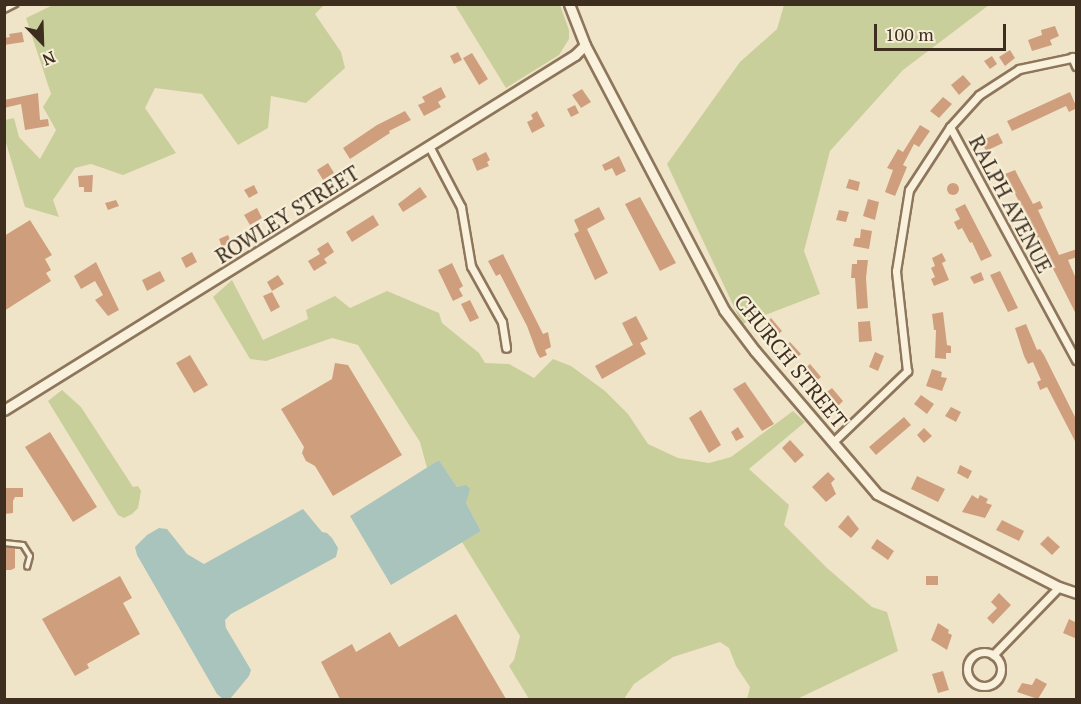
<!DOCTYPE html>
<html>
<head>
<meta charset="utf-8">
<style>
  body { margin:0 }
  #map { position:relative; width:1081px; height:704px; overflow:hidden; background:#f0e4c8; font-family:"PT Serif",serif }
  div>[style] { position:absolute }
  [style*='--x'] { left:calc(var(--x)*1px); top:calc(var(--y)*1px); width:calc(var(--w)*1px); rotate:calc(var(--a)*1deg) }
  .green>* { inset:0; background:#c9cf9b }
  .water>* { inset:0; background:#a9c4bc }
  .building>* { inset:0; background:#cf9f7d }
  .round { border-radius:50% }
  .roads { filter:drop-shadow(2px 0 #8d765c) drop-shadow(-2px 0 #8d765c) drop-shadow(0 2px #8d765c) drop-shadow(0 -2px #8d765c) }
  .lane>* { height:4px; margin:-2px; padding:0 2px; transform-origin:2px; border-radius:2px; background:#faf1dc }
  .street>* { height:7px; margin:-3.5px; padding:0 3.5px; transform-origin:3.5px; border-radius:3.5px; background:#faf1dc }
  .street>.ring { margin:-3.5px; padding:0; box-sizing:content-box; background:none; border:7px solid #faf1dc; border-radius:50% }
  .secondary>* { height:9px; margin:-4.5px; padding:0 4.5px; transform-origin:4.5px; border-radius:4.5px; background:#faf1dc }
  span { translate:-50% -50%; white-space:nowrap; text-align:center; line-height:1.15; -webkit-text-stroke:4.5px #f7eed8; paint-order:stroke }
  .street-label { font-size:21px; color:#3d2e20 }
  .frame { position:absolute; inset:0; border:6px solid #3d2e20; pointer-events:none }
  .north { position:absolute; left:12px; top:12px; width:60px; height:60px; -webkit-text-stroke:4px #f7eed8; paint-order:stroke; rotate:157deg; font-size:16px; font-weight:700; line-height:24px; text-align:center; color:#3d2e20 }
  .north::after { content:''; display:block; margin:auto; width:21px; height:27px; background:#3d2e20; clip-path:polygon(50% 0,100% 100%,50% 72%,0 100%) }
  .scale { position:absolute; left:874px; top:24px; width:132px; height:27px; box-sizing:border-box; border:3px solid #3d2e20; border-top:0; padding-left:8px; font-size:18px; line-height:21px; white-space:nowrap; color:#3d2e20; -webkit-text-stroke:4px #f7eed8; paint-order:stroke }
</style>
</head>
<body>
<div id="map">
  <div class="green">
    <i style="clip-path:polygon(55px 4px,324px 5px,315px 14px,341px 52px,345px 68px,306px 103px,271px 96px,268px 128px,238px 145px,202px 94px,155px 88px,145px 108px,176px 153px,123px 175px,91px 164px,75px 168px,53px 200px,59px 217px,25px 207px,4px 136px,5px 120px,14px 118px,19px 137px,40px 159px,56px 130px,43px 107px,51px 94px,26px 18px)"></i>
    <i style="clip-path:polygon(455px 5px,560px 5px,569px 30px,569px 39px,559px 55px,506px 88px)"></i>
    <i style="clip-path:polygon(784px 5px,989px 5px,903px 70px,830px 151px,804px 251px,820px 294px,742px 324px,667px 164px,740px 62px,777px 29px)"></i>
    <i style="clip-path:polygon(232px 280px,263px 340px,308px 319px,306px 310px,335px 296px,350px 308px,387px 291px,439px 313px,442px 323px,479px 353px,485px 363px,509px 364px,534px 378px,553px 359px,571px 366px,605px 391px,628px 414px,648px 444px,678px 458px,709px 463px,731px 457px,793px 411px,805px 422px,749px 469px,789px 505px,784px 525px,827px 568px,872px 607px,887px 612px,898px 651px,797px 699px,747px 699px,750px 687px,736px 666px,729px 648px,720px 642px,673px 657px,634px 684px,624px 699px,529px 699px,509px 666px,514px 660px,520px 636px,462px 542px,481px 531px,466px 503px,467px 495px,457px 487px,439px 460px,427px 468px,420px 442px,358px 345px,332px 338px,266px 361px,250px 359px,213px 297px)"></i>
    <i style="clip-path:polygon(62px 390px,81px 407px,133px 487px,138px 486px,141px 491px,138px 508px,132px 514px,124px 518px,118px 515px,48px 401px)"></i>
  </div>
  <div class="water">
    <i style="clip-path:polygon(439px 460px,457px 487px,466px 485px,470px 489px,466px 503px,481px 531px,391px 585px,350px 516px)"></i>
    <i style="clip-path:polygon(303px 509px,322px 532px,327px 533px,332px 538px,338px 548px,336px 557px,231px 614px,225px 620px,226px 628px,251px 670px,249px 676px,230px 699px,223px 699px,217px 694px,137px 555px,135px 547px,147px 535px,159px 528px,167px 529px,187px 554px,204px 564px)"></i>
  </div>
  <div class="building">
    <i style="clip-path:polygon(1055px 26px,1059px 36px,1050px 40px,1052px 45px,1032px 51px,1028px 40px,1042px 35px,1041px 30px)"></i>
    <i style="clip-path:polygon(22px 32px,24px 42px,4px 45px,4px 38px,10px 37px,9px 34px)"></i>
    <i style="clip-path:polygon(1010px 50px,1015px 58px,1005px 66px,999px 57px)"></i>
    <i style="clip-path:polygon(458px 52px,462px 60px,454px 64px,450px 56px)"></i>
    <i style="clip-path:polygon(472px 53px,488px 79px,479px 85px,463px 58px)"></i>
    <i style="clip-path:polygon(992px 56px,997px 64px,990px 69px,984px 61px)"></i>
    <i style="clip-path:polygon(963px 75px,971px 84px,959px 95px,951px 85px)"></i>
    <i style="clip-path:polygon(441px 87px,446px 97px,438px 102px,441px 107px,424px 116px,418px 105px,425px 102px,422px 97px)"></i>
    <i style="clip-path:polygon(582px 89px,591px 102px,581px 108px,572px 95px)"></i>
    <i style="clip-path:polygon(1070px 92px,1077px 108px,1069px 112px,1066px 106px,1012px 131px,1007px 121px)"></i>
    <i style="clip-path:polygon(38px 93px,40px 120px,48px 119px,49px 126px,25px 130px,21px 104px,4px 108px,4px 100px)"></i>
    <i style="clip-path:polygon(943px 97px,952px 104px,939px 118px,930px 111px)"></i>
    <i style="clip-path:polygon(575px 105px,579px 113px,571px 117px,567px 109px)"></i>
    <i style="clip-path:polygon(405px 111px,411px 120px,389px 131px,390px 133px,350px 159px,343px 148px,377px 125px)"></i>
    <i style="clip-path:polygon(537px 111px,545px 126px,532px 133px,527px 122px,533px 119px,531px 115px)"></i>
    <i style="clip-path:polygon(920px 125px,930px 131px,919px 147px,914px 144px,903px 165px,907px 167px,895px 196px,885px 192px,893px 170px,887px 168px,898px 149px,903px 152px)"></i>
    <i style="clip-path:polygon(998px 133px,1003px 143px,986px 151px,981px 141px)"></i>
    <i style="clip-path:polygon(486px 152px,490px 160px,487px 162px,489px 166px,477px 171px,472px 159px)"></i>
    <i style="clip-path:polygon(619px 156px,626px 171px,616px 176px,612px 168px,605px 171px,602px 165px)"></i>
    <i style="clip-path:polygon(328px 163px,334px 173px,323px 180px,317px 170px)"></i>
    <i style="clip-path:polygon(1015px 170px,1033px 204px,1040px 201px,1043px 208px,1038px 210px,1059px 255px,1077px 249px,1077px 257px,1068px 260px,1077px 281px,1077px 316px,1005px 174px)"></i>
    <i style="clip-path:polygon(93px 175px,92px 192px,84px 192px,84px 187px,79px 187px,78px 176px)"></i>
    <i style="clip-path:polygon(849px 179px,860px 182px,858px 191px,846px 188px)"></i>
    <i class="round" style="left:947px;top:183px;width:12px;height:12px"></i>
    <i style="clip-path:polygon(254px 185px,258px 193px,249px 198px,244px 190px)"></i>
    <i style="clip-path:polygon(420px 187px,427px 197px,403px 212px,398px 204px)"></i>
    <i style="clip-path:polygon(640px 197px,676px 263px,660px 271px,625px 204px)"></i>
    <i style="clip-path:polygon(868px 199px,879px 202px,875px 220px,863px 216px)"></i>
    <i style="clip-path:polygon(116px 200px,119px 206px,108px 210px,105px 203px)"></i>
    <i style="clip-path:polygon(965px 204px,992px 256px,981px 261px,972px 242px,970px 243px,962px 228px,958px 230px,954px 222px,960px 219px,955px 209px)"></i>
    <i style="clip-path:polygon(599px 207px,605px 219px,587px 229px,608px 273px,595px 280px,574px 234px,579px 231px,574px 220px)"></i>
    <i style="clip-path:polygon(257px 208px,262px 218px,250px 225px,244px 215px)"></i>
    <i style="clip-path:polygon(839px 210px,849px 212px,846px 222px,836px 220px)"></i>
    <i style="clip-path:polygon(373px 215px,379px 225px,352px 242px,346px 232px)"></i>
    <i style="clip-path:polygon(30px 220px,52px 255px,45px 259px,51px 270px,46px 273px,51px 281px,4px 311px,4px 236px)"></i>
    <i style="clip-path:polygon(861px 229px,872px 231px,869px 249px,853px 246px,855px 238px,860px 238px)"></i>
    <i style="clip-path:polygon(228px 235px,231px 242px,222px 247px,219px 239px)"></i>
    <i style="clip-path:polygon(328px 242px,334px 252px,324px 259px,327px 263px,314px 271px,308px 261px,320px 254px,317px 249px)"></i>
    <i style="clip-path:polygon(192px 252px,197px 262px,186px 268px,181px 258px)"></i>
    <i style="clip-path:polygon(942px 253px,946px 261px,942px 263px,949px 280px,934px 286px,931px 279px,935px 277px,931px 268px,935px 266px,932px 258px)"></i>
    <i style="clip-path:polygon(503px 254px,543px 334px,548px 332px,551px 347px,545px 350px,547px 355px,540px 358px,537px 353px,527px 326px,500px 274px,496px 276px,488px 261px)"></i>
    <i style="clip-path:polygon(857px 260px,868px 260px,866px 278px,868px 308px,857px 309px,855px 278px,851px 278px,852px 264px,857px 264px)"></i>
    <i style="clip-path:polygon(96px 262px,119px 310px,108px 316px,95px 300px,103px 295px,95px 281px,81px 289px,74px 276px)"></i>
    <i style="clip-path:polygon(452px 263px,463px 286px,459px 289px,463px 296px,453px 301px,438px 270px)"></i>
    <i style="clip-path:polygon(160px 271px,165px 281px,147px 291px,142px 280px)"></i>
    <i style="clip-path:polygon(1000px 271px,1018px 308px,1008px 312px,990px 275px)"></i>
    <i style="clip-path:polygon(981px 272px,984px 280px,974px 284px,970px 277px)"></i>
    <i style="clip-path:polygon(278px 275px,284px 284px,272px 291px,267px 282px)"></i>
    <i style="clip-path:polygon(272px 292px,280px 307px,271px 312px,263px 296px)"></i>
    <i style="clip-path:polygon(470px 300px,479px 318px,470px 322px,461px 304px)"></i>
    <i style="clip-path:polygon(943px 312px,947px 345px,951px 346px,951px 353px,946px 353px,946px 359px,935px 358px,936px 330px,934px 330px,932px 314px)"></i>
    <i style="clip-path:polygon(636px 316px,648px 339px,640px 343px,646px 354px,602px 379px,595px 366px,633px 345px,622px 323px)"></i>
    <i style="clip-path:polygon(771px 318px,782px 331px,774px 338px,766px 323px)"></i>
    <i style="clip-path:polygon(870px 321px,872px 341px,859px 342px,858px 322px)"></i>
    <i style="clip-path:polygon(1026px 324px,1037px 350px,1040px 349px,1044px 355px,1077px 421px,1077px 445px,1047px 387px,1040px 390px,1037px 382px,1041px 380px,1033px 362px,1028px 364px,1024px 356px,1015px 328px)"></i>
    <i style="clip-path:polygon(790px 342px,801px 354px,793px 361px,782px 349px)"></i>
    <i style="clip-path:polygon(875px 352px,884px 356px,878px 371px,869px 367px)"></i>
    <i style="clip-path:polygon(190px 355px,208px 385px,194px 393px,176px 363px)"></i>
    <i style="clip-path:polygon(335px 363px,348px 365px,402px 455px,333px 496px,315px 466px,306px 461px,302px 453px,304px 447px,281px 409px,332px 379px)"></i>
    <i style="clip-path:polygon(810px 364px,821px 377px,813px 384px,802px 371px)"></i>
    <i style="clip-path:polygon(932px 369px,942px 372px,941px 377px,947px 378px,942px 391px,926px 386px)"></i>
    <i style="clip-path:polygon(745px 382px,774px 424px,762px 431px,733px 389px)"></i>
    <i style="clip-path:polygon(832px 388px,843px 401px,835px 409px,823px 395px)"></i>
    <i style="clip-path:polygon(921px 395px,934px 404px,927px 414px,914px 404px)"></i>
    <i style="clip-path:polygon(951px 407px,961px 412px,956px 422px,945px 416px)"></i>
    <i style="clip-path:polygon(701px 410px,721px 445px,709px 453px,689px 418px)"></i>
    <i style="clip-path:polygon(904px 417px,911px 425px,876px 455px,869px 447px)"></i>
    <i style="clip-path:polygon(738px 427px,744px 437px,736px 441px,731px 432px)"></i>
    <i style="clip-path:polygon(924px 428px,932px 436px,924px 443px,917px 435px)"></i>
    <i style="clip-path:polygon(50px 432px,97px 507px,73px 522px,25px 447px)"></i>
    <i style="clip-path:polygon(790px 440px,804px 455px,795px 463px,782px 448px)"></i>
    <i style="clip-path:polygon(960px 465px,972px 471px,968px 479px,957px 473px)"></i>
    <i style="clip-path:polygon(828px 472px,835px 479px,831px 483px,836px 494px,826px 502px,812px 487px)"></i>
    <i style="clip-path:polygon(917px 476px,945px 489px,938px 502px,911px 489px)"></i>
    <i style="clip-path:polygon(4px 488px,23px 488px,23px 497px,15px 497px,13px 501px,13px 513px,4px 514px)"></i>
    <i style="clip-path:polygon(972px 495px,978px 499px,980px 495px,988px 499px,986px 503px,992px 505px,985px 518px,962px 512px)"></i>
    <i style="clip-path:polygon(848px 515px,859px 529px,851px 538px,838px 527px)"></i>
    <i style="clip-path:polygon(1002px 520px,1024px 531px,1019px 541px,996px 530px)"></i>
    <i style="clip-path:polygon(1048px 536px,1060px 547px,1052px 555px,1040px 544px)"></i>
    <i style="clip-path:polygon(877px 539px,894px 551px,888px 560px,871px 548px)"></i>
    <i style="clip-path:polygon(4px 548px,15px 548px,15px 568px,11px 570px,4px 570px)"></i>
    <i style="clip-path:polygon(120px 576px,132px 598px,123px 603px,140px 634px,87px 664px,89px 668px,75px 676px,42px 619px)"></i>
    <i style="clip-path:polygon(926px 576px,938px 576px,938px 585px,926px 585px)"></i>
    <i style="clip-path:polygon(999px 593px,1011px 605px,993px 624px,987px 618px,997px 608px,991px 602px)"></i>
    <i style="clip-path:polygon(456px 614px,506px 699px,340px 699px,321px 662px,352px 644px,356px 652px,390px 632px,399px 647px)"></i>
    <i style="clip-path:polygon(1069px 619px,1077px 623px,1077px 639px,1063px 633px)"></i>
    <i style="clip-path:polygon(938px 623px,949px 630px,948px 633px,952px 635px,947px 650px,931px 640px)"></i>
    <i style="clip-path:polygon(943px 671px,949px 690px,938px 693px,932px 674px)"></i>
    <i style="clip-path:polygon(1036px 678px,1047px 684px,1038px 699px,1017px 692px,1022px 683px,1032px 685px)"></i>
  </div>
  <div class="roads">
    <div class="lane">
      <i style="--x:4;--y:10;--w:13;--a:-27"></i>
      <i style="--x:4;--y:543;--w:19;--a:6"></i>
      <i style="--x:23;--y:545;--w:13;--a:58"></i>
      <i style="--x:30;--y:556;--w:11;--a:105"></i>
    </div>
    <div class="street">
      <i style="--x:1072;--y:57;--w:10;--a:66"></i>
      <i style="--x:950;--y:127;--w:265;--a:61.6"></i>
      <i style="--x:429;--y:146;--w:69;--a:62.3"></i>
      <i style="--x:461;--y:207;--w:60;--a:80.4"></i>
      <i style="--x:471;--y:266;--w:64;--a:61"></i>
      <i style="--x:502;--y:322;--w:26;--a:81"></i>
      <i style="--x:833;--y:442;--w:103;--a:-43.8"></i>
      <i style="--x:907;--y:371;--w:101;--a:-96.3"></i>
      <i style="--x:896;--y:271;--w:82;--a:-80.9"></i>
      <i style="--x:909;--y:190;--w:75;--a:-56.9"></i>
      <i style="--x:950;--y:127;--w:43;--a:-47.8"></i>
      <i style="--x:979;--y:95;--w:48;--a:-33"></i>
      <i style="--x:1019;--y:69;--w:58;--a:-11.9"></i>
      <i class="ring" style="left:967px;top:652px;width:27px;height:27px"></i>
      <i style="--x:993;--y:655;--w:95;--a:-45.9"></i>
    </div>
    <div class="secondary">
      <i style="--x:569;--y:4;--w:44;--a:68.7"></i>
      <i style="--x:585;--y:45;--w:299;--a:62.3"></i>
      <i style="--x:724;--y:310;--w:51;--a:52.9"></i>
      <i style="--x:755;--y:351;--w:188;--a:49.5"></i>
      <i style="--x:877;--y:494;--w:204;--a:27.1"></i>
      <i style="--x:1059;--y:587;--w:18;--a:19"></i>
      <i style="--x:4;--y:410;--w:672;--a:-31.87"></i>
      <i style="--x:575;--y:55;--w:14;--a:-45"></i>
    </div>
  </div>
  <div class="street-label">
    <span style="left:1011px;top:204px;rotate:62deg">RALPH AVENUE</span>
    <span style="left:287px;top:214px;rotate:-32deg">ROWLEY STREET</span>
    <span style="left:791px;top:361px;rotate:51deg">CHURCH STREET</span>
  </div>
  <div class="frame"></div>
  <div class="north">N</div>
  <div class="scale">100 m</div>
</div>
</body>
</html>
